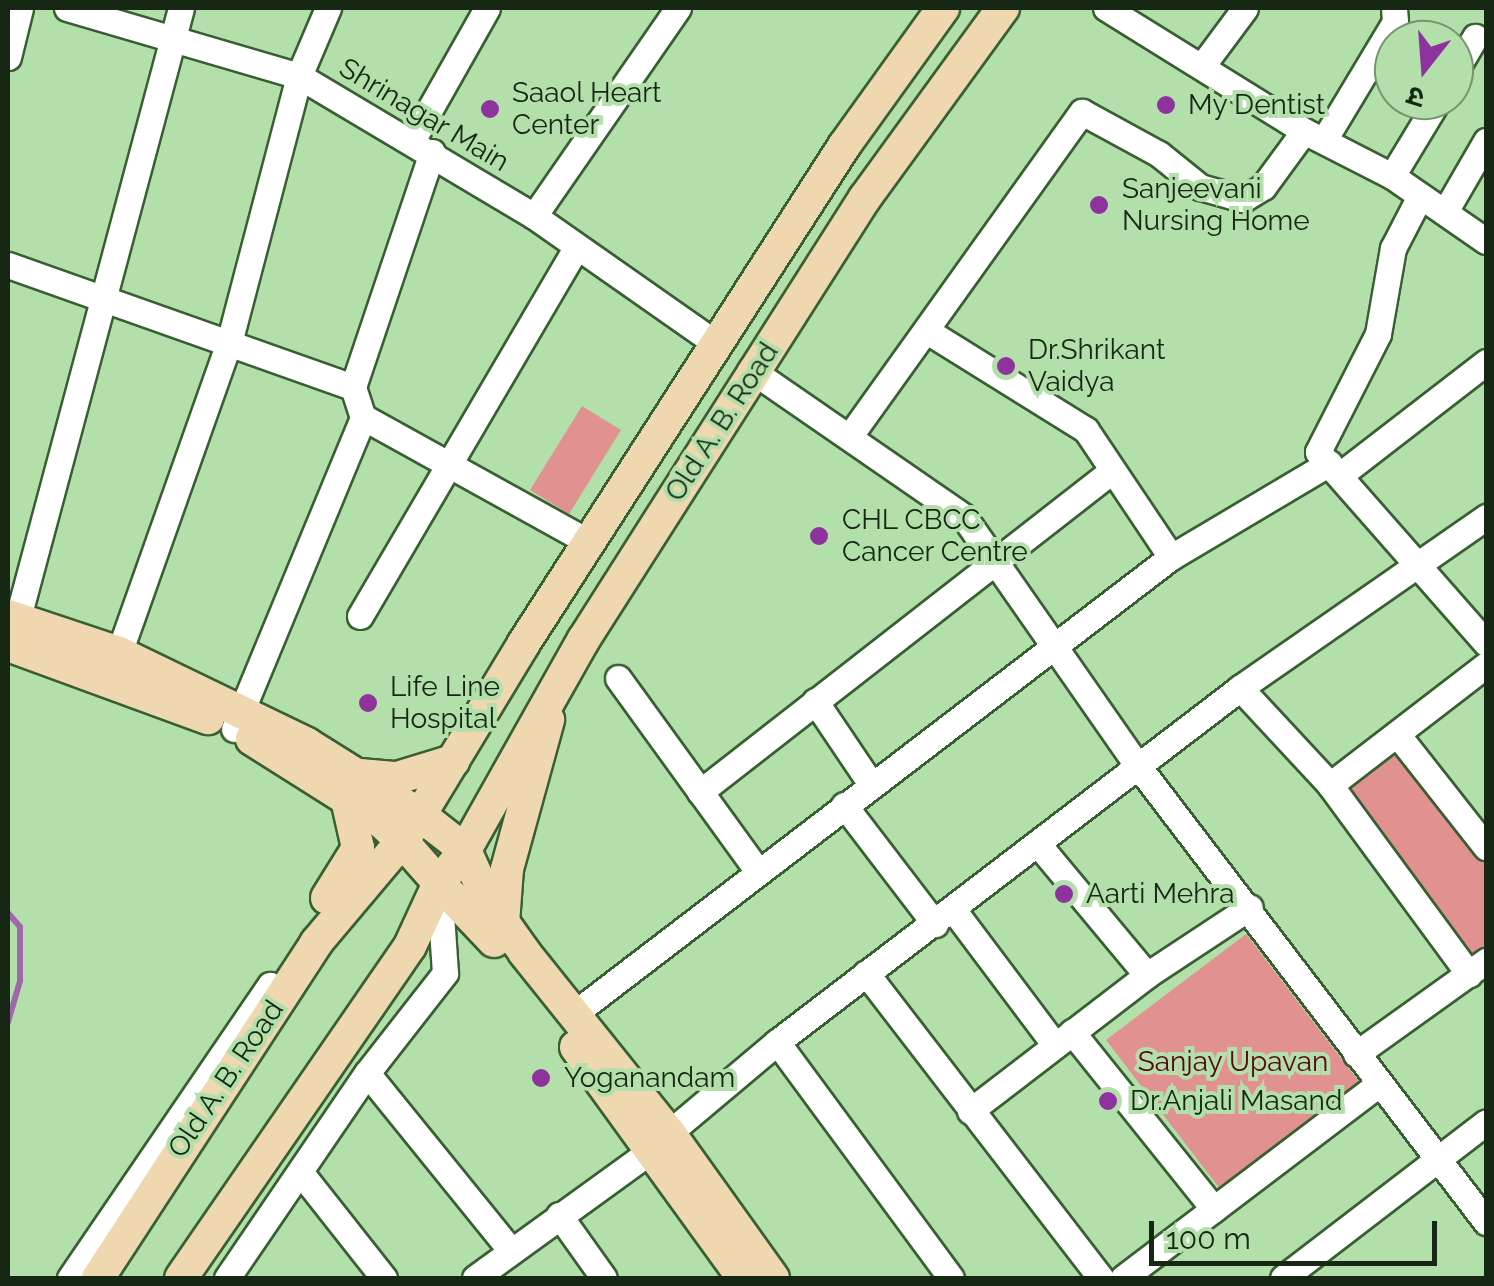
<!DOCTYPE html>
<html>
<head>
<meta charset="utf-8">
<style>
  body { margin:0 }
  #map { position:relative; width:1494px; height:1286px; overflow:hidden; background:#b3dfab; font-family:Raleway,"Noto Sans Devanagari",sans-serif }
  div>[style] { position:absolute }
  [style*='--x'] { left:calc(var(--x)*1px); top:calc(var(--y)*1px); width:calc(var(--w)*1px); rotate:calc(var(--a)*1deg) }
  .green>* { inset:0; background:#e19290 }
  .stream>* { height:6px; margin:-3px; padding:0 3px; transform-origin:3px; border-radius:3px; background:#9f69a9 }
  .roads { filter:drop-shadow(2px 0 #385f32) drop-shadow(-2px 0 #385f32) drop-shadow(0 2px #385f32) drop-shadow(0 -2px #385f32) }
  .minor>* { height:25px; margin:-12.5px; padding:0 12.5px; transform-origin:12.5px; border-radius:12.5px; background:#fff }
  .major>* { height:32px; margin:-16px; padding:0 16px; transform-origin:16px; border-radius:16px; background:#efd8b0 }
  .dots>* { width:28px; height:28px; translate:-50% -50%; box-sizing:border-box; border:5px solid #b3dfab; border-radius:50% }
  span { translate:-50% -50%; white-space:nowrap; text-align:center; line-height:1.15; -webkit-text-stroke:8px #b3dfab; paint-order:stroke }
  .poi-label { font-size:28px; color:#162713 }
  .left { translate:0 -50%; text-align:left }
  .street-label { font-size:28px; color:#162713 }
  .park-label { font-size:28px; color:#590612 }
  .frame { position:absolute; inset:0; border:10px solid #162713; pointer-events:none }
  .north { position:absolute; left:1374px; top:20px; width:100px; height:100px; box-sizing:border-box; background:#b3dfab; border:2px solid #74956e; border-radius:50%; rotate:197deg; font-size:28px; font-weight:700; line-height:40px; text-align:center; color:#162713 }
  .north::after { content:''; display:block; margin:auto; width:35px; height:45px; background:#8e339e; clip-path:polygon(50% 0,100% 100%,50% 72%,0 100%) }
  .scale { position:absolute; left:1149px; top:1221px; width:288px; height:45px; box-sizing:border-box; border:5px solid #162713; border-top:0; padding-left:12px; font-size:30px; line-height:35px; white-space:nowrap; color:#162713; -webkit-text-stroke:8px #b3dfab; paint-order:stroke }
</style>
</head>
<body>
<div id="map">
  <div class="green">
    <i style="clip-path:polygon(582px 406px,621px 430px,569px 514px,530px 490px)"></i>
    <i style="clip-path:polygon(1411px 741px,1486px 846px,1486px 946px,1466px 961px,1342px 793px)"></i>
    <i style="clip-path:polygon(1246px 934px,1360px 1083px,1220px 1189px,1106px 1040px)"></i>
  </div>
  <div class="stream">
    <i style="--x:8;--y:913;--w:18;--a:49"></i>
    <i style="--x:20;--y:927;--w:54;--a:90"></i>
    <i style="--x:20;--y:981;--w:43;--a:106.3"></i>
  </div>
  <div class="roads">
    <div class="minor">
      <i style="--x:67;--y:8;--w:242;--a:16.3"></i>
      <i style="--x:299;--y:76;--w:274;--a:30.8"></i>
      <i style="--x:534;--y:216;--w:223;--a:35"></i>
      <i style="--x:1106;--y:8;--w:233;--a:31.8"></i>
      <i style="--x:1304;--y:131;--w:99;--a:27.1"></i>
      <i style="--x:1392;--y:176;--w:114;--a:34.7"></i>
      <i style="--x:8;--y:57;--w:50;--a:-76.2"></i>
      <i style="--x:1202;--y:66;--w:72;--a:-53.4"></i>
      <i style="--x:1454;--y:73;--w:42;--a:-59.7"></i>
      <i style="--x:413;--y:139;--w:150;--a:-60.5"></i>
      <i style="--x:1324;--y:140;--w:138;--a:-59"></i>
      <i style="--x:1395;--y:22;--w:14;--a:-94"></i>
      <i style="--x:1392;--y:176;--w:89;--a:-58.8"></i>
      <i style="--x:1420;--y:196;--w:59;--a:117.4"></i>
      <i style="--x:1393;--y:248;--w:87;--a:99.9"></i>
      <i style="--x:1378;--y:334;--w:132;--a:117"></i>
      <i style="--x:1318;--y:452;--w:254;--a:48.7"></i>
      <i style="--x:1446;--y:210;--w:80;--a:-59.9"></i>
      <i style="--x:534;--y:216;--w:253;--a:-55.3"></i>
      <i style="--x:8;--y:265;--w:366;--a:19.5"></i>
      <i style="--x:353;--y:387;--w:32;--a:72"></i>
      <i style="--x:363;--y:417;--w:260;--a:29"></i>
      <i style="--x:927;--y:331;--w:187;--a:31.9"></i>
      <i style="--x:1086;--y:430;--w:153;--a:56.2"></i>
      <i style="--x:754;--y:372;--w:255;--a:34.6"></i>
      <i style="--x:964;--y:517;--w:304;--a:55.1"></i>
      <i style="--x:1138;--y:766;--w:574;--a:52.65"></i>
      <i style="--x:353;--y:387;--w:248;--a:-71.4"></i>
      <i style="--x:849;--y:437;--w:400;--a:-54.4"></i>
      <i style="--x:1082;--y:112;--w:88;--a:28.6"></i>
      <i style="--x:1159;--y:154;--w:53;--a:38.8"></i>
      <i style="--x:1200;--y:187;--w:45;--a:15.6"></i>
      <i style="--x:1243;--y:199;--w:23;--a:-31"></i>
      <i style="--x:1263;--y:187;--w:69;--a:-53.8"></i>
      <i style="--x:1340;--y:475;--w:185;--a:-37.7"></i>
      <i style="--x:360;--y:616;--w:427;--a:-59.6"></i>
      <i style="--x:13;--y:636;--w:650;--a:-75.02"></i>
      <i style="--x:119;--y:653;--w:333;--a:-70.5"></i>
      <i style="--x:230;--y:339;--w:272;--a:-75.3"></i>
      <i style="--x:299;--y:76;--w:74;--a:-66.9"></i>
      <i style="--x:618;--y:678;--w:237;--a:54.1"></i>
      <i style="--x:1240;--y:688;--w:132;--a:47.1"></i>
      <i style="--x:1330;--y:785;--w:235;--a:53.7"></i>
      <i style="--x:815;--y:701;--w:100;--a:56"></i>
      <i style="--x:234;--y:729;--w:338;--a:-67.5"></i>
      <i style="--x:1397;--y:734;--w:144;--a:51.8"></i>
      <i style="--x:1330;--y:785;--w:197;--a:-37.6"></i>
      <i style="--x:700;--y:792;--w:519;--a:-37.95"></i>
      <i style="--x:844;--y:805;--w:150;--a:52.6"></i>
      <i style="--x:1037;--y:843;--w:172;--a:50.2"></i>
      <i style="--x:955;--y:912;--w:166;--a:53.1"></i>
      <i style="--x:866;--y:973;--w:385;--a:52.4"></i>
      <i style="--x:575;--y:1013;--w:750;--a:-37.42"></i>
      <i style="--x:1171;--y:557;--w:184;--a:-30.7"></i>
      <i style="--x:1072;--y:1032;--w:227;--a:51.3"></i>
      <i style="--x:777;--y:1042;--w:293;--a:53.6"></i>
      <i style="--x:1356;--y:1054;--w:160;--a:-35.6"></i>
      <i style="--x:367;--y:1073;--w:229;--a:51"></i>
      <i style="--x:970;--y:1111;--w:223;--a:-37.5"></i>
      <i style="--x:1147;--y:975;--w:123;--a:-33.4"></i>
      <i style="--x:669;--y:1133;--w:141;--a:-40.1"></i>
      <i style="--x:777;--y:1042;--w:583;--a:-37.4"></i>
      <i style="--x:1240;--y:688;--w:300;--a:-34.8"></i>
      <i style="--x:301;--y:1173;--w:134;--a:51.7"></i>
      <i style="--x:559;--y:1215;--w:77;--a:54.5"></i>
      <i style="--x:70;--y:1278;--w:355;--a:-55.7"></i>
      <i style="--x:227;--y:1278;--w:248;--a:-55.7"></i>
      <i style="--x:367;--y:1073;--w:127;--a:-52"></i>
      <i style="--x:445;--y:973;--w:89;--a:-93.9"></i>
      <i style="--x:475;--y:1278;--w:218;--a:-35.9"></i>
      <i style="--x:1123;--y:1278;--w:321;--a:-37.2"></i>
      <i style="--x:1283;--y:1278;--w:256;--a:-37.5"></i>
    </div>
    <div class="major">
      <i style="--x:8;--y:616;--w:117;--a:18.4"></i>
      <i style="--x:119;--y:653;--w:209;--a:25.8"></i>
      <i style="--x:307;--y:744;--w:133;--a:32.1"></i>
      <i style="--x:420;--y:815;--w:57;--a:37.9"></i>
      <i style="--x:465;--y:850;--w:42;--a:128.2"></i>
      <i style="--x:439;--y:883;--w:56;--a:-131.4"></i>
      <i style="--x:402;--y:841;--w:32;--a:-55"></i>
      <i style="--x:420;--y:815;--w:201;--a:-58.8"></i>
      <i style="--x:524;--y:643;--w:591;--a:-57.22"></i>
      <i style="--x:844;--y:146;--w:170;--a:-54.3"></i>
      <i style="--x:8;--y:645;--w:213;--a:20.1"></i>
      <i style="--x:360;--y:775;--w:37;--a:5"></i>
      <i style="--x:397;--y:778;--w:59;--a:-16.9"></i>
      <i style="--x:327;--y:898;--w:59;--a:-58.2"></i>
      <i style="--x:358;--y:848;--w:50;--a:-102.7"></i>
      <i style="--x:503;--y:923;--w:54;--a:-85.8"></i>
      <i style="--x:507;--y:869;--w:155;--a:-74.6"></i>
      <i style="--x:576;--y:1047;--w:285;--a:54.1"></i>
      <i style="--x:98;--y:1278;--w:400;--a:-56.9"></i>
      <i style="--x:316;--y:943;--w:133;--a:-49.9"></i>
      <i style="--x:402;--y:841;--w:34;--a:-137"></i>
      <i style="--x:377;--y:818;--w:148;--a:-147.7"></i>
      <i style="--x:181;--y:1278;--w:403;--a:-55.4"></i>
      <i style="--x:410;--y:946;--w:69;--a:-65.3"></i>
      <i style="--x:439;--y:883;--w:80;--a:46.5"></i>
      <i style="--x:773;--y:1278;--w:178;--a:-125.6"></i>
      <i style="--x:669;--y:1133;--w:231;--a:-128.7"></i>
      <i style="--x:525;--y:953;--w:64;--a:-125.4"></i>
      <i style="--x:488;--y:901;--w:56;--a:-114.3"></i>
      <i style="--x:465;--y:850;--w:242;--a:-60.6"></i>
      <i style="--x:584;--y:639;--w:317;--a:-57.5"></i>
      <i style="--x:754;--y:372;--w:206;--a:-57.5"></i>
      <i style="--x:865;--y:198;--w:235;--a:-54"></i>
    </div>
  </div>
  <div class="dots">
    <i style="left:1166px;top:105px;background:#8e339e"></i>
    <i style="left:490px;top:109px;background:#8e339e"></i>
    <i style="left:1099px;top:205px;background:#8e339e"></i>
    <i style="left:1006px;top:366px;background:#8e339e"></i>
    <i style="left:819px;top:536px;background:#8e339e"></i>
    <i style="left:368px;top:703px;background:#8e339e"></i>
    <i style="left:1064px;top:894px;background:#8e339e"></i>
    <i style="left:541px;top:1078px;background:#8e339e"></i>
    <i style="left:1108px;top:1101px;background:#8e339e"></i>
  </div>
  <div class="poi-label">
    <span class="left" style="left:512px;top:109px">Saaol Heart<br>Center</span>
    <span class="left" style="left:1188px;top:105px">My Dentist</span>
    <span class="left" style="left:1122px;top:205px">Sanjeevani<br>Nursing Home</span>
    <span class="left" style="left:1028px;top:366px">Dr.Shrikant<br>Vaidya</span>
    <span class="left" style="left:842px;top:536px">CHL CBCC<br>Cancer Centre</span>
    <span class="left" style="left:390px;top:703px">Life Line<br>Hospital</span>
    <span class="left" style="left:1086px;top:894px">Aarti Mehra</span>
    <span class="left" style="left:564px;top:1078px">Yoganandam</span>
    <span class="left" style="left:1130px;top:1101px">Dr.Anjali Masand</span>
  </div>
  <div class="street-label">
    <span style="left:424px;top:115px;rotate:31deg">Shrinagar Main</span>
    <span style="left:722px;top:422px;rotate:-57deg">Old A. B. Road</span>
    <span style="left:226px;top:1079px;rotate:-56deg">Old A. B. Road</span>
  </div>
  <div class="park-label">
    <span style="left:1233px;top:1062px">Sanjay Upavan</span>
  </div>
  <div class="frame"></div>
  <div class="north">उ</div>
  <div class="scale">100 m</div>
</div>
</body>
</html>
